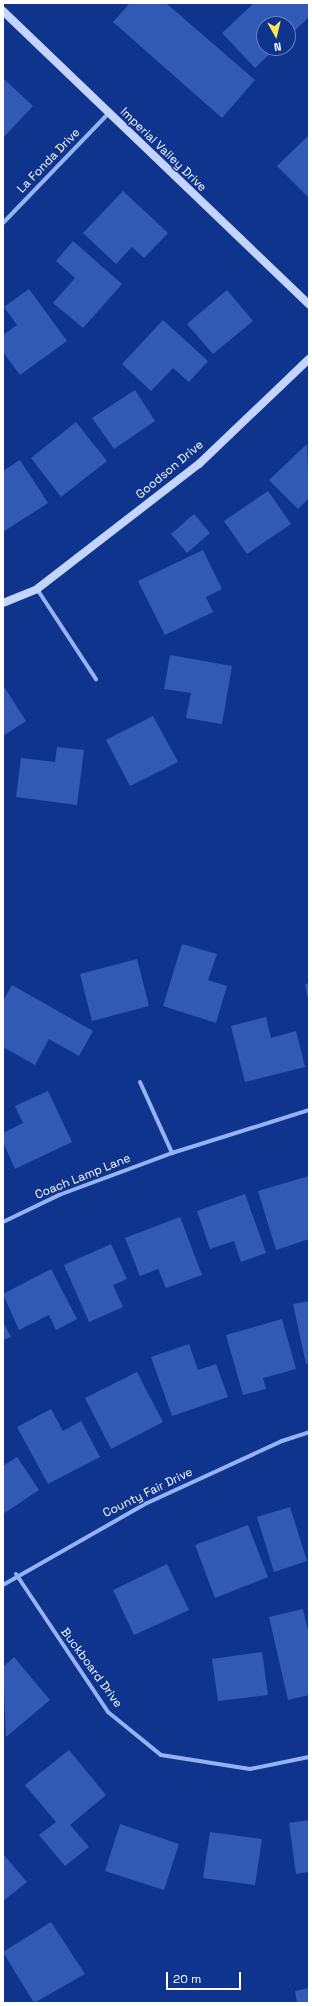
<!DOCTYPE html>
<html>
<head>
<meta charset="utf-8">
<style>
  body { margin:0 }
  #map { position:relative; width:312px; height:2006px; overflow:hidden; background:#0e348d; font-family:"Space Grotesk",sans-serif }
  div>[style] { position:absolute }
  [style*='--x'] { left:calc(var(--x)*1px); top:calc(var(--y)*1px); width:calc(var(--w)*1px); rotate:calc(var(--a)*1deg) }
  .building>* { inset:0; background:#325ab5 }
  .street>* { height:4px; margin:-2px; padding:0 2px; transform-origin:2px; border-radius:2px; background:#95b2f3 }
  .secondary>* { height:8px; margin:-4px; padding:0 4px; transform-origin:4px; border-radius:4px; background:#c4d5fd }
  span { translate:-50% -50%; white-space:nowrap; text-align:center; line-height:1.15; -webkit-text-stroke:3px #0e348d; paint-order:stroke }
  .street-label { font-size:12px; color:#fff }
  .frame { position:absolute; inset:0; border:4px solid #fff; pointer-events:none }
  .north { position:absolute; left:256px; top:16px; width:40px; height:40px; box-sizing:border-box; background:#0e348d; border:1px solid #6e85bb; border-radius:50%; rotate:172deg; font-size:11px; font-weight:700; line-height:16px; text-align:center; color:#fff }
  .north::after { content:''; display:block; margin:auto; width:14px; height:18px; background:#ffe657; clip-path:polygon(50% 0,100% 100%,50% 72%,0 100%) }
  .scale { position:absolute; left:166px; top:1972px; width:75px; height:18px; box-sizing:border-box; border:2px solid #fff; border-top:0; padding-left:5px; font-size:12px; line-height:14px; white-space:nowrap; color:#fff; -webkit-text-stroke:3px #0e348d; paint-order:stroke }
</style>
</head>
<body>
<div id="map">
  <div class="building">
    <i style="clip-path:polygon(130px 3px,166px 3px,255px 80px,222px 118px,113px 22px)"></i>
    <i style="clip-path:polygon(254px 3px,309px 3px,309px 17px,288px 37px,288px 24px,264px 24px,264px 48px,276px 48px,255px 68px,222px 33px)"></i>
    <i style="clip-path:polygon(3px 78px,33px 106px,3px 138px)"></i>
    <i style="clip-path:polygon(309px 135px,309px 198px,277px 166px)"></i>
    <i style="clip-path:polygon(123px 191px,168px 233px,144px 258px,132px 247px,116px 264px,83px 233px)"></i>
    <i style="clip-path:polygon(73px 241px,122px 284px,83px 328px,53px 303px,75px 278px,56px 261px)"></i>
    <i style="clip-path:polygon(29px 289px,67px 341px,20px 375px,3px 352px,3px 335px,17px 325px,4px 307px)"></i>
    <i style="clip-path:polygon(227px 290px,253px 321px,213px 354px,187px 324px)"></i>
    <i style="clip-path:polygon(163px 320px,208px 361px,189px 382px,173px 368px,151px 391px,122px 364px)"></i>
    <i style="clip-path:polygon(135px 390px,155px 421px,114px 449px,92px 418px)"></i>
    <i style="clip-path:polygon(76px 422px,107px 461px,61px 497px,31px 458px)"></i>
    <i style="clip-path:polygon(307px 444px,309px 498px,298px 509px,269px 480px)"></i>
    <i style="clip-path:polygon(20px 460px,48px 503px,3px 532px,3px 471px)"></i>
    <i style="clip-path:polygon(268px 491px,291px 524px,247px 554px,224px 521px)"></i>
    <i style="clip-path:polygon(194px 514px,210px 533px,187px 553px,171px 534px)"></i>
    <i style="clip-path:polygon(203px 550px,222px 589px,206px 597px,213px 612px,165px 635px,138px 581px)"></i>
    <i style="clip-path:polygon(170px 655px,232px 666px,222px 724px,186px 718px,191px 693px,164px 689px)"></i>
    <i style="clip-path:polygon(3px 685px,26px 721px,3px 736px)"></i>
    <i style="clip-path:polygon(153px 716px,178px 762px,130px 786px,106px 740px)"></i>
    <i style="clip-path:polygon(57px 747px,84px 750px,77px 805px,16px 797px,21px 758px,55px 762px)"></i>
    <i style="clip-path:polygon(182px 944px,217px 954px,208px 980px,227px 986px,216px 1023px,163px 1006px)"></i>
    <i style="clip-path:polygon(137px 959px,149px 1006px,92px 1021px,80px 974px)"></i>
    <i style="clip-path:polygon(309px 983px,309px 1000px,308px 1000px,305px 984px)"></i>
    <i style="clip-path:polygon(12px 985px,93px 1031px,79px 1056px,49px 1039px,35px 1065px,3px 1047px,3px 1001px)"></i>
    <i style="clip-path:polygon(266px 1017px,271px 1038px,296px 1031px,305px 1067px,245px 1082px,231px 1026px)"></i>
    <i style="clip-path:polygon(48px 1091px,72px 1142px,15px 1169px,3px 1142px,3px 1133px,23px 1123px,15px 1106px)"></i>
    <i style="clip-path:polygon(309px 1176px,309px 1239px,276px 1250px,258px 1191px)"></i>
    <i style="clip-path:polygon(245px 1194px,266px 1253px,241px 1262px,234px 1241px,210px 1249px,197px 1211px)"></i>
    <i style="clip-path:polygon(180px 1217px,202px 1275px,166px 1288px,158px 1269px,140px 1276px,125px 1238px)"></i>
    <i style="clip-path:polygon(111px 1244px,127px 1279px,113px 1285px,123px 1307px,89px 1322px,64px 1265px)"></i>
    <i style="clip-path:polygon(51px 1269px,77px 1319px,56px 1330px,49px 1315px,19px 1330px,3px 1294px)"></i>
    <i style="clip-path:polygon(309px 1301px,309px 1363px,306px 1364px,293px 1304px)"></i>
    <i style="clip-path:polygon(282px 1319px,296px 1369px,263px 1378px,266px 1389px,243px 1395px,226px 1335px)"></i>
    <i style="clip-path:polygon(3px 1322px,11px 1337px,3px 1340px)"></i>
    <i style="clip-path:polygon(189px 1344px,198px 1370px,216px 1364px,228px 1397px,172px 1416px,151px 1357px)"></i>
    <i style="clip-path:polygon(137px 1372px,163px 1422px,111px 1449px,85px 1398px)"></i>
    <i style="clip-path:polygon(51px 1409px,63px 1431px,81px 1421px,100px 1457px,48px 1484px,17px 1427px)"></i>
    <i style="clip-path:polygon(17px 1457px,39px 1490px,3px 1514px,3px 1466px)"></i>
    <i style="clip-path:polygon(290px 1507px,307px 1561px,274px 1572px,257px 1517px)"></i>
    <i style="clip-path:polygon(248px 1525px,268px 1577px,215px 1598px,195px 1545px)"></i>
    <i style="clip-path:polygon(167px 1564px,189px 1610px,134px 1635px,113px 1590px)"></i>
    <i style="clip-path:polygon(303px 1609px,309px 1635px,309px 1695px,288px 1700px,269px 1617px)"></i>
    <i style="clip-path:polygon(262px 1652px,268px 1695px,218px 1701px,212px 1659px)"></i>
    <i style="clip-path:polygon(14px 1657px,50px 1700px,6px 1737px,3px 1667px)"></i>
    <i style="clip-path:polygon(69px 1750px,106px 1795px,70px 1825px,89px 1847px,65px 1866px,39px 1835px,56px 1822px,25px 1785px)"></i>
    <i style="clip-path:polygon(309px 1820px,309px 1872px,296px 1874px,289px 1823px)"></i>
    <i style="clip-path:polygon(120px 1824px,179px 1844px,164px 1890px,105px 1871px)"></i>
    <i style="clip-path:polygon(210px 1832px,262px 1839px,255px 1885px,203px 1878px)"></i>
    <i style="clip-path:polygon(3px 1854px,27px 1882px,3px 1901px)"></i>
    <i style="clip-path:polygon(51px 1922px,85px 1974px,34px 2003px,3px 1952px)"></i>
    <i style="clip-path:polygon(309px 1988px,309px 2003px,297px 2003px,295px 1991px)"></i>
  </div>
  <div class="street">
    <i style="--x:3;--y:223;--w:153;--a:-46.1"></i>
    <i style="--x:37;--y:589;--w:108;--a:56.8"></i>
    <i style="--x:140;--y:1082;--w:78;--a:65.7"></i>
    <i style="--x:3;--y:1222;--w:62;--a:-25.7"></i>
    <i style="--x:59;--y:1195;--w:121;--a:-20.4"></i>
    <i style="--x:172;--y:1153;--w:144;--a:-17.4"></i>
    <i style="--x:16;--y:1574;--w:166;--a:56.3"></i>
    <i style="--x:108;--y:1712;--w:68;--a:39.1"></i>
    <i style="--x:161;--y:1755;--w:90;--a:8.9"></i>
    <i style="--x:250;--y:1769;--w:60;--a:-11.5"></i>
    <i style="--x:3;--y:1585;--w:163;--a:-29.7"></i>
    <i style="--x:145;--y:1504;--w:151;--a:-24.7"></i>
    <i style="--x:282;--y:1441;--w:28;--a:-18"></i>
  </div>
  <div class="secondary">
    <i style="--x:3;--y:11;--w:424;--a:43.8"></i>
    <i style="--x:3;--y:603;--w:37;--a:-22"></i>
    <i style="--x:37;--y:589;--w:205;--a:-37.7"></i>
    <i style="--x:199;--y:464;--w:152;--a:-43.7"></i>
  </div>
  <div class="street-label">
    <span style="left:163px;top:150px;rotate:44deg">Imperial Valley Drive</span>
    <span style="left:49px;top:161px;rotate:-46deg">La Fonda Drive</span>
    <span style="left:170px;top:470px;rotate:-40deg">Goodson Drive</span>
    <span style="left:83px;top:1177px;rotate:-22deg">Coach Lamp Lane</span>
    <span style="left:148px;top:1493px;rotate:-26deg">County Fair Drive</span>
    <span style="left:91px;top:1668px;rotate:54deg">Buckboard Drive</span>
  </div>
  <div class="frame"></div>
  <div class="north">N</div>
  <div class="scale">20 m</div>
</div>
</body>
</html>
